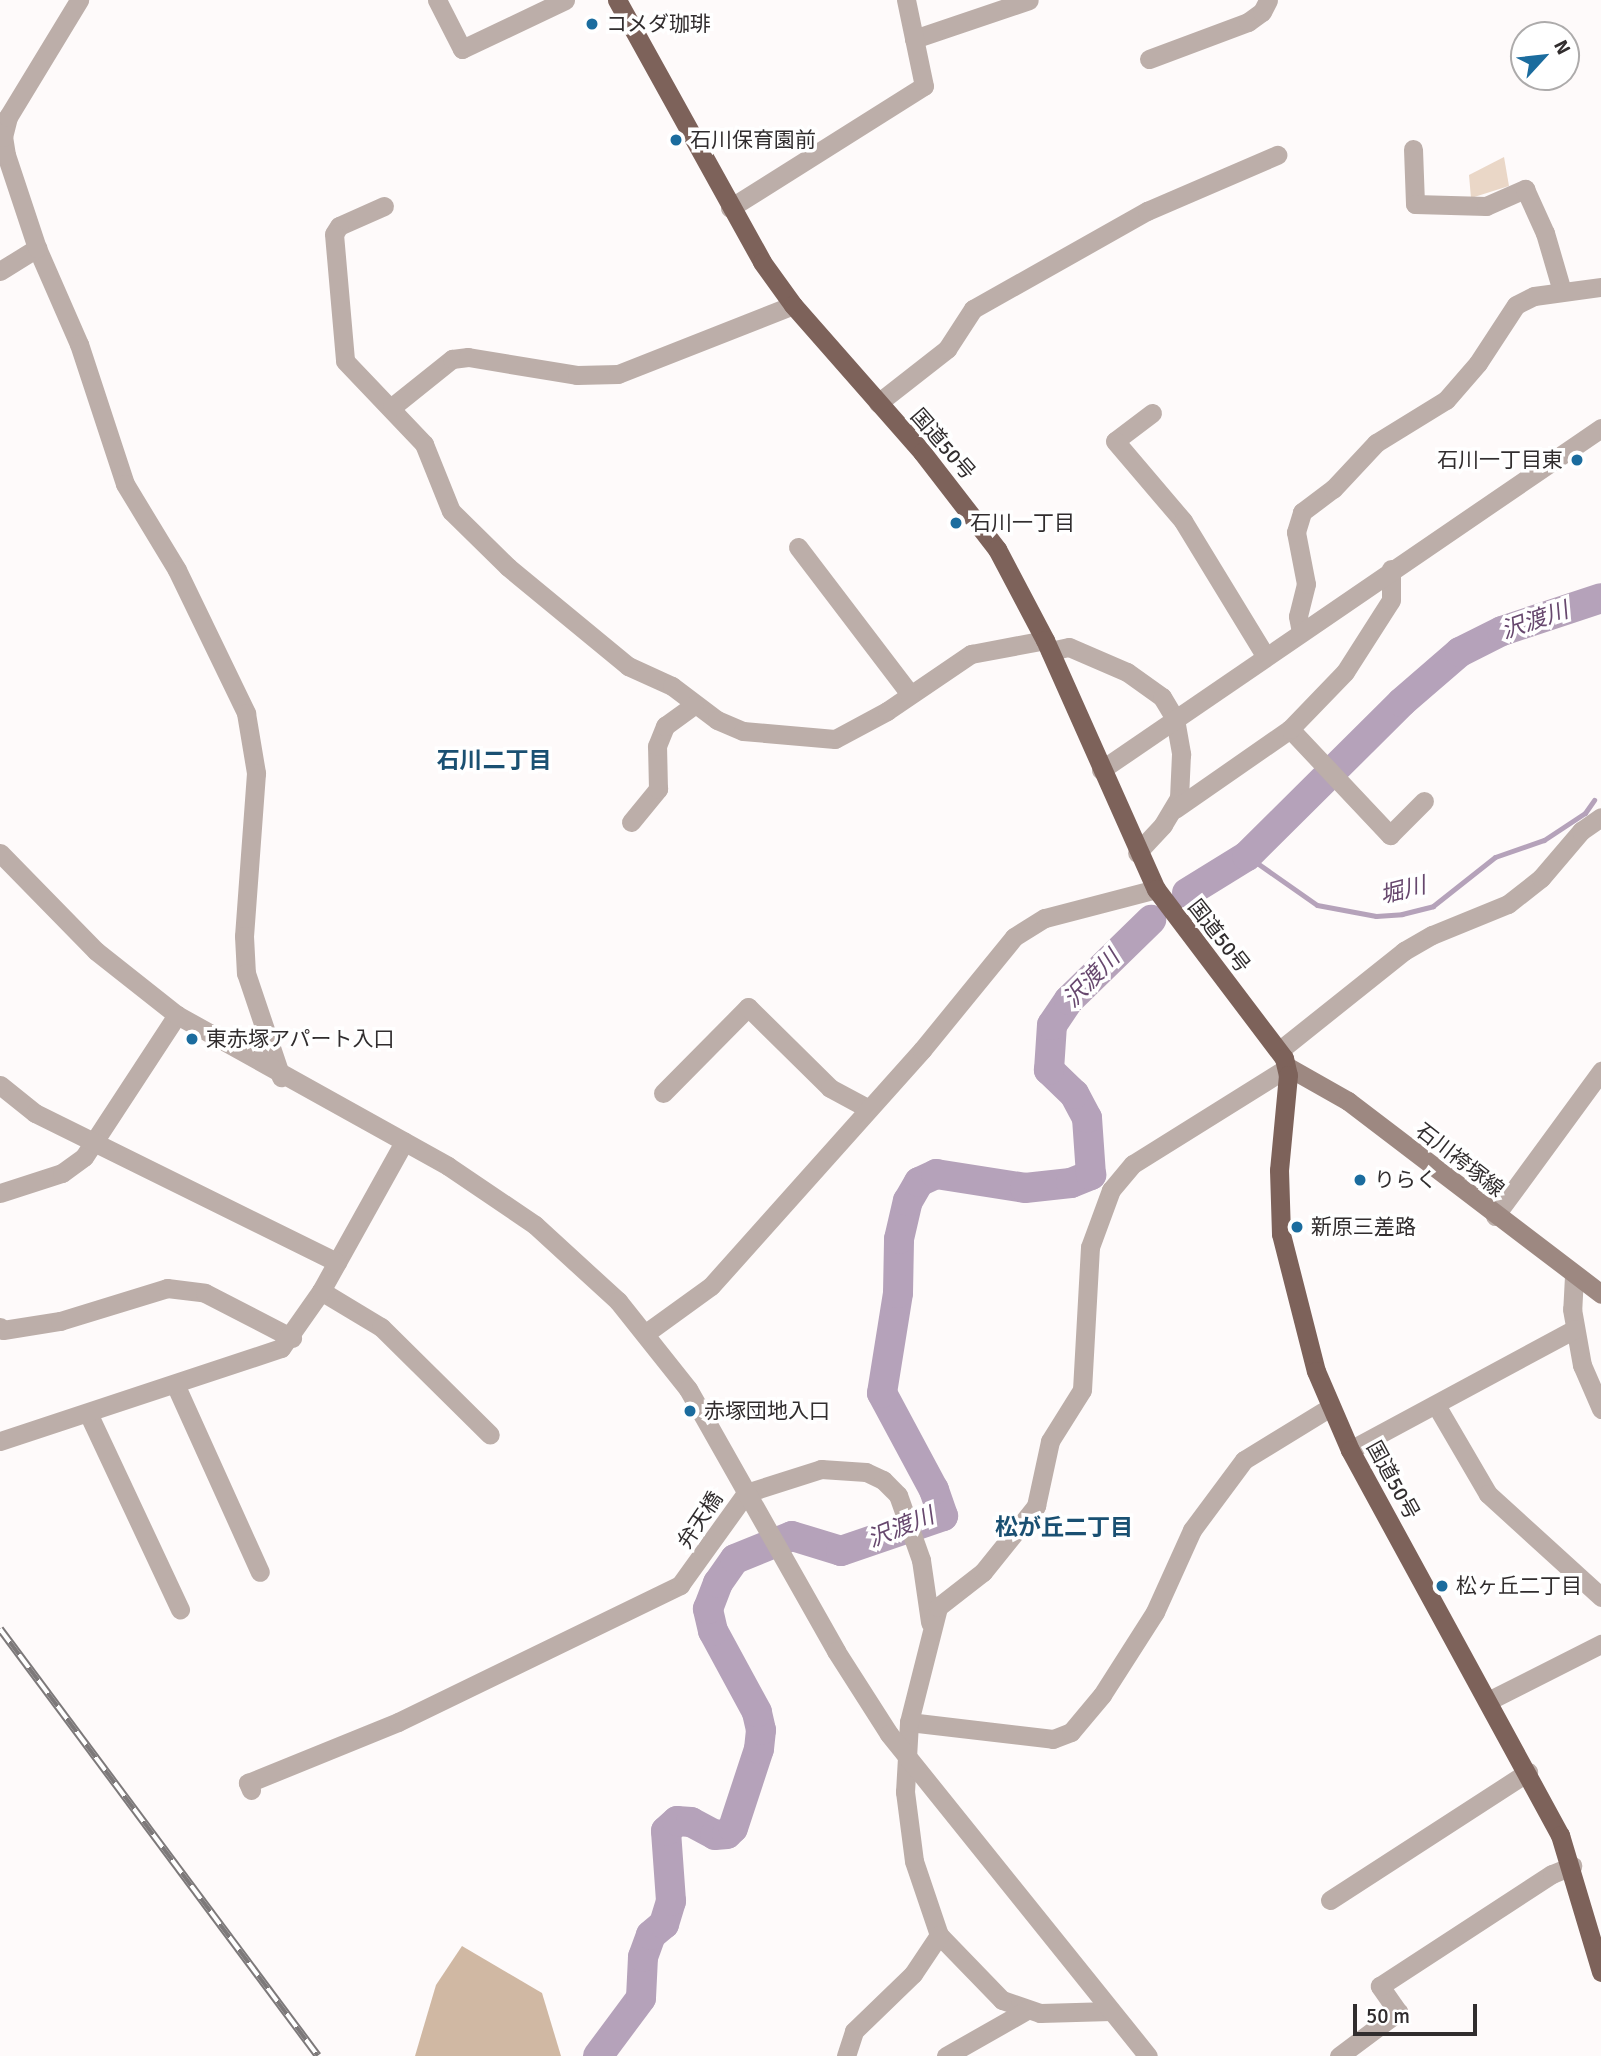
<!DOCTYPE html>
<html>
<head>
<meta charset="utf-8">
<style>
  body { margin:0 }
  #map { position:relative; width:1601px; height:2056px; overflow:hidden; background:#fefafa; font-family:Signika,"Noto Sans JP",sans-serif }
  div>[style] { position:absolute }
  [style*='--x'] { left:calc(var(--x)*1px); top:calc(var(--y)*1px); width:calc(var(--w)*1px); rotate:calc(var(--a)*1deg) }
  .green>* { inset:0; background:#ead7c7 }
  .forest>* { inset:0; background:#d0b8a3 }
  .stream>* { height:5px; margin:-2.5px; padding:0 2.5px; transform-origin:2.5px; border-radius:2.5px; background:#b5a2ba }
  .river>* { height:30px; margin:-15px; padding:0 15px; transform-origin:15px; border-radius:15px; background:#b5a2ba }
  .minor>* { height:19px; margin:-9.5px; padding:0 9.5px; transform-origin:9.5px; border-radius:9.5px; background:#bcaea9 }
  .tertiary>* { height:19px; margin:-9.5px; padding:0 9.5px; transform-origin:9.5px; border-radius:9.5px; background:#bcaea9 }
  .secondary>* { height:19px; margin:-9.5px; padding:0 9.5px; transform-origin:9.5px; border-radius:9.5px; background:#9d8881 }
  .trunk>* { height:19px; margin:-9.5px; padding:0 9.5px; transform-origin:9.5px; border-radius:9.5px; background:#7d625a }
  .rail>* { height:8px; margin-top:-4px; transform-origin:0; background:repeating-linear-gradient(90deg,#fff 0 16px,#7d797a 0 32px); box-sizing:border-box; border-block:2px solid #7d797a }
  .dots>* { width:19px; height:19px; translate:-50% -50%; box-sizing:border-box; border:4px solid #fff; border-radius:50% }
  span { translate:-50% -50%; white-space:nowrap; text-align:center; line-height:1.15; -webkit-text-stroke:7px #fff; paint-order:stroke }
  .poi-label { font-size:21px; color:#312d2e }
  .left { translate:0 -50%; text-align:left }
  .right { translate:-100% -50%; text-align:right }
  .street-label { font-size:21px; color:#312d2e }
  .water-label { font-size:23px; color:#67486e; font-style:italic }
  .neighbourhood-label { font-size:23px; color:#1a5072; font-weight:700 }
  .north { position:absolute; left:1510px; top:21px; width:70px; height:70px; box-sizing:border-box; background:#fff; border:2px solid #adabab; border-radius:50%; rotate:63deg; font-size:19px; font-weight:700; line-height:28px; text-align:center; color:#312d2e }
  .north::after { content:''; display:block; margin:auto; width:24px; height:32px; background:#1b6c9e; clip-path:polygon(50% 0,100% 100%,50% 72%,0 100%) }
  .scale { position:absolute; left:1353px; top:2004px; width:124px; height:32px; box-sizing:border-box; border:4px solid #312d2e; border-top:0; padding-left:9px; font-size:21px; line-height:24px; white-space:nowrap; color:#312d2e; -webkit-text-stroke:5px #fff; paint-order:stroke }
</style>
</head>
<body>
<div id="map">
  <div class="green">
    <i style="clip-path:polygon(1504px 157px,1509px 186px,1471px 198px,1469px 175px)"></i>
  </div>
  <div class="forest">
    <i style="clip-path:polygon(462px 1946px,542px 1993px,561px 2056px,415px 2056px,436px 1985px)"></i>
  </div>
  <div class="stream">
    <i style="--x:1247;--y:856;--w:85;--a:35"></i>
    <i style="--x:1317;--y:905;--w:60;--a:10.6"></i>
    <i style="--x:1376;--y:916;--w:26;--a:-4"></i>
    <i style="--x:1402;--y:914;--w:32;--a:-14"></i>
    <i style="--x:1433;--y:906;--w:79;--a:-38.3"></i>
    <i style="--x:1495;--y:857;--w:52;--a:-19.1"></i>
    <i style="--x:1544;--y:840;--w:49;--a:-33.4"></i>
    <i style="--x:1585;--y:813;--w:16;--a:-55"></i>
  </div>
  <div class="river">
    <i style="--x:1187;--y:893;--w:70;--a:-31.7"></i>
    <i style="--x:1247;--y:856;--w:218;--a:-44.8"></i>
    <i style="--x:1402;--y:702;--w:77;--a:-40.8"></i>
    <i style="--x:1460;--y:652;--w:47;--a:-26.6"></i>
    <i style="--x:1502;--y:631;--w:104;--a:-18.4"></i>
    <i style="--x:598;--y:2056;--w:72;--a:-53.4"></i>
    <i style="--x:641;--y:1998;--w:41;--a:-87.2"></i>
    <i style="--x:643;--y:1957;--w:23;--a:-70"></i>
    <i style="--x:651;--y:1935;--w:17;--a:-40"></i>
    <i style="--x:664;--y:1924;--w:24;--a:-73"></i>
    <i style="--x:671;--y:1901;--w:70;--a:-94.1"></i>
    <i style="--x:666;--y:1831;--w:15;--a:-42"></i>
    <i style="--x:677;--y:1821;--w:14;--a:4"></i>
    <i style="--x:691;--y:1822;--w:27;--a:28"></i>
    <i style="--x:715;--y:1835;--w:12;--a:-5"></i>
    <i style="--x:727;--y:1834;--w:8;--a:-45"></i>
    <i style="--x:733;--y:1828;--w:83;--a:-71.8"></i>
    <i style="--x:759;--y:1749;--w:19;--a:-84"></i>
    <i style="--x:761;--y:1730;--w:18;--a:-103"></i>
    <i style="--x:757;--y:1712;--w:92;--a:-118.5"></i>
    <i style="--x:713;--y:1631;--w:23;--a:-103"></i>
    <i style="--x:708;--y:1609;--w:28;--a:-69"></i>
    <i style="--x:718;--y:1583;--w:29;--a:-55"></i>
    <i style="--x:735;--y:1559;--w:61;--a:-22"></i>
    <i style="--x:792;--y:1536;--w:51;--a:17"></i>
    <i style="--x:841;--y:1551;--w:108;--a:-18.9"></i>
    <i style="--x:943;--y:1516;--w:28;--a:-109"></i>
    <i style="--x:934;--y:1490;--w:110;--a:-118.2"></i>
    <i style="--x:882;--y:1393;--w:101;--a:-80.9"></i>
    <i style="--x:898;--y:1293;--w:54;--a:-88.9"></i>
    <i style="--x:899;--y:1239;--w:39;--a:-77"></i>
    <i style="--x:908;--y:1201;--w:22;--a:-60"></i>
    <i style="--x:919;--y:1182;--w:19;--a:-25"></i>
    <i style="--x:936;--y:1174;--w:90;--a:8.9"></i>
    <i style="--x:1025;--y:1188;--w:46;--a:-6.2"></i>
    <i style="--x:1071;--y:1183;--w:22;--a:-22"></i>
    <i style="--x:1091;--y:1175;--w:57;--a:-94"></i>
    <i style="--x:1087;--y:1118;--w:27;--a:-118"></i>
    <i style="--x:1074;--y:1094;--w:35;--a:-136"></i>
    <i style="--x:1049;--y:1070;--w:45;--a:-86.2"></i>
    <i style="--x:1052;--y:1025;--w:30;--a:-56"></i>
    <i style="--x:1069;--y:1000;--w:115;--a:-44.3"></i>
  </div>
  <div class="minor">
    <i style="--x:437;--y:0;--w:55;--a:63"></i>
    <i style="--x:462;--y:49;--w:114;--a:-25.4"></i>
    <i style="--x:914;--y:39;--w:121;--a:-18.7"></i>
    <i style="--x:1149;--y:59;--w:106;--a:-20.5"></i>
    <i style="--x:1248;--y:22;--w:17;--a:-36"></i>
    <i style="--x:1262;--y:12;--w:13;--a:-63"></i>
    <i style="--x:1413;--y:149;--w:55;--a:87.9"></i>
    <i style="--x:1415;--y:204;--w:71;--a:1.6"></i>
    <i style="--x:1486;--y:206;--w:43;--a:-23.6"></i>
    <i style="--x:1525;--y:189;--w:48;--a:65.6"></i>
    <i style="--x:1545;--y:233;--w:60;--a:73.7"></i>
    <i style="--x:384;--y:206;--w:49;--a:156"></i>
    <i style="--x:339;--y:226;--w:9;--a:122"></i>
    <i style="--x:334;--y:234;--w:127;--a:85"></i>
    <i style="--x:345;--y:361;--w:115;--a:46.4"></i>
    <i style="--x:424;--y:444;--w:72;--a:68.1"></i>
    <i style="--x:451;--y:511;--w:80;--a:44.5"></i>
    <i style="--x:508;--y:567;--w:156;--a:39.5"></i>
    <i style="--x:628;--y:666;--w:48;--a:24.4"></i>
    <i style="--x:672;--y:686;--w:56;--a:37.1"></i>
    <i style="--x:717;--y:720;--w:28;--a:23"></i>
    <i style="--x:743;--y:731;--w:92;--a:5"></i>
    <i style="--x:835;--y:739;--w:59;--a:-28.3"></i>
    <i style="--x:887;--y:711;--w:102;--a:-34.2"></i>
    <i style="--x:971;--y:654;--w:75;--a:-10.7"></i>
    <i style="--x:730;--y:208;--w:229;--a:-32.2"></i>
    <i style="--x:924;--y:86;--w:88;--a:-101.8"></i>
    <i style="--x:878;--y:403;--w:88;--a:-38"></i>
    <i style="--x:947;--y:349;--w:48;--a:-57"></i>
    <i style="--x:973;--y:309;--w:200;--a:-29.4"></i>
    <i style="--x:1147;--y:211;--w:142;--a:-23.3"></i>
    <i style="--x:392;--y:407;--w:77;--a:-38.7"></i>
    <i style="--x:452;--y:359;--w:16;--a:-7"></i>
    <i style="--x:468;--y:357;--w:110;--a:9.4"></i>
    <i style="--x:577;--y:375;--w:41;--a:-1.4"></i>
    <i style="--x:618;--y:374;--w:188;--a:-21.5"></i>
    <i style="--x:1152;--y:413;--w:46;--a:142.9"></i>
    <i style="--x:1115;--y:441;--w:105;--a:49.6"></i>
    <i style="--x:1183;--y:521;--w:159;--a:58.6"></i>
    <i style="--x:798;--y:547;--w:185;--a:52.7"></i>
    <i style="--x:1301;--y:632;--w:16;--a:-101"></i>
    <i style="--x:1298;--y:616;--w:33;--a:-76"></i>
    <i style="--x:1306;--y:584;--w:53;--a:-100.9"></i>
    <i style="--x:1296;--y:532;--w:21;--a:-73"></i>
    <i style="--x:1302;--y:512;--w:39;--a:-37"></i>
    <i style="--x:1333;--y:489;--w:63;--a:-46.9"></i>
    <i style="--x:1376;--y:443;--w:82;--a:-31.6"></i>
    <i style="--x:1446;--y:400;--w:49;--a:-49.1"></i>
    <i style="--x:1478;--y:363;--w:69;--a:-56.8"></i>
    <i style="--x:1516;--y:305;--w:20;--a:-27"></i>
    <i style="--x:1534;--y:296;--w:68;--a:-7.7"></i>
    <i style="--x:1050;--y:651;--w:19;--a:-12"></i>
    <i style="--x:1069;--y:647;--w:63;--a:23.3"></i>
    <i style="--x:1127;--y:672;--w:43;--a:35.5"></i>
    <i style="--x:1162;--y:697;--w:26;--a:59"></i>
    <i style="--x:1175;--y:719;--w:36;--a:80"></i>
    <i style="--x:1181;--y:754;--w:44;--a:92.6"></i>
    <i style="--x:1179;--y:798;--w:31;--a:121"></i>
    <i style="--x:1163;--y:825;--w:38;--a:133"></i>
    <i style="--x:1290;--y:729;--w:146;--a:46.7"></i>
    <i style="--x:1390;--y:835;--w:48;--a:-45"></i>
    <i style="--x:1175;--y:809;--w:140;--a:-34.8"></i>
    <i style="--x:1290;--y:729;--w:79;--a:-46"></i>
    <i style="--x:1345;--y:672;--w:85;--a:-57.4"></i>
    <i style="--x:1391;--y:600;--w:31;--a:-90"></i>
    <i style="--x:631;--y:822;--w:43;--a:-50.7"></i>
    <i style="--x:658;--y:789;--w:43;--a:-91.3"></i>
    <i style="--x:657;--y:746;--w:22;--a:-68"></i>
    <i style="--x:665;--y:726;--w:36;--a:-36"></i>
    <i style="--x:1280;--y:1050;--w:159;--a:-38.6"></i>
    <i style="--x:1404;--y:951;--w:32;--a:-30"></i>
    <i style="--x:1432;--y:935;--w:82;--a:-22.2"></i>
    <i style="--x:1508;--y:904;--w:42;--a:-38.2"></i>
    <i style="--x:1541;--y:878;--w:62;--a:-49.6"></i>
    <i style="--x:1581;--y:831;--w:24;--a:-35"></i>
    <i style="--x:663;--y:1093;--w:121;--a:-45.3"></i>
    <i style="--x:748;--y:1007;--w:115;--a:44.6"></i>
    <i style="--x:830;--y:1088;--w:42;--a:28.4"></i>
    <i style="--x:0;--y:1193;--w:65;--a:-17.9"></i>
    <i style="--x:62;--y:1173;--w:27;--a:-36"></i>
    <i style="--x:84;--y:1157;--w:170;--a:-56.8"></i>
    <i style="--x:1495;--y:1216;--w:180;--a:-53.8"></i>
    <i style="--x:1574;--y:1276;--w:33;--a:93"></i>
    <i style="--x:1572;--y:1309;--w:57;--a:79.9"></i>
    <i style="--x:1582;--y:1365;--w:48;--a:66.6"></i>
    <i style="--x:321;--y:1291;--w:70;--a:31"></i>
    <i style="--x:381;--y:1327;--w:153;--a:44.7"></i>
    <i style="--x:0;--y:1327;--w:4;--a:45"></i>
    <i style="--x:3;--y:1330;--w:58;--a:-9"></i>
    <i style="--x:60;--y:1321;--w:112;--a:-17.1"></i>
    <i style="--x:167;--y:1288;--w:38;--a:7"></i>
    <i style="--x:205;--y:1293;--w:98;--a:27.3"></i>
    <i style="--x:646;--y:1333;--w:80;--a:-35.9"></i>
    <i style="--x:711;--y:1286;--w:317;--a:-48.2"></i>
    <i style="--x:922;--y:1050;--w:146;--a:-50.8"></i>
    <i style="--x:1014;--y:937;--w:36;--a:-32"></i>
    <i style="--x:1045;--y:918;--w:115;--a:-14.6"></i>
    <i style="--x:175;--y:1384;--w:206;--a:65.7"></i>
    <i style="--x:1436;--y:1405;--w:103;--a:59.7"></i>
    <i style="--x:1488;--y:1494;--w:153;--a:42.3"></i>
    <i style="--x:88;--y:1413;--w:217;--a:64.9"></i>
    <i style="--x:0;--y:1441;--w:296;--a:-18.3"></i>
    <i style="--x:281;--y:1348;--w:70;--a:-54.9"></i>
    <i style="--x:321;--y:1291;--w:171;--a:-60.9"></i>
    <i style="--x:1350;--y:1450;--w:255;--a:-28.3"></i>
    <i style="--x:1488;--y:1701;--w:127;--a:-26.8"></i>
    <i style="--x:909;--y:1722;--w:145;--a:6.7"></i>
    <i style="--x:1053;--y:1739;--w:19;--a:-21"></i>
    <i style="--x:1071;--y:1732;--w:48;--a:-50"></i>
    <i style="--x:1102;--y:1695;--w:98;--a:-57.4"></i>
    <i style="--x:1155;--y:1612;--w:90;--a:-65.7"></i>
    <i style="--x:1192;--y:1530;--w:87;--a:-53.4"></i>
    <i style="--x:1244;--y:1460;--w:100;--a:-31.5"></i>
    <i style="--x:251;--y:1790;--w:8;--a:-113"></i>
    <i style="--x:248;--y:1783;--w:162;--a:-22.1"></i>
    <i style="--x:398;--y:1722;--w:314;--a:-25.9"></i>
    <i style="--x:680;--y:1585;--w:113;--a:-54.3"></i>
    <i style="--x:746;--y:1493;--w:79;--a:-17.7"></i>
    <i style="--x:821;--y:1469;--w:45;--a:3.8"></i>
    <i style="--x:866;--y:1472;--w:19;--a:25"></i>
    <i style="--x:883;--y:1480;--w:21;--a:45"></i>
    <i style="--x:898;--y:1495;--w:69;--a:70.5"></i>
    <i style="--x:921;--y:1560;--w:63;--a:81.7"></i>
    <i style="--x:1330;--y:1900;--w:236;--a:-32.9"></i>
    <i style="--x:1111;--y:2011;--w:71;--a:178.4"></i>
    <i style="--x:1040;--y:2013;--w:40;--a:-161.1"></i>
    <i style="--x:1002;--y:2000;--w:91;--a:-134.1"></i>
    <i style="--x:939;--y:1935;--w:78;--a:-108.7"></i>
    <i style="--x:914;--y:1861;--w:70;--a:-97.4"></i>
    <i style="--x:905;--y:1792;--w:70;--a:-86.7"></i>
    <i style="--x:909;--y:1722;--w:119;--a:-75.8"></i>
    <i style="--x:938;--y:1607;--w:57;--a:-37.9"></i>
    <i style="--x:983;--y:1572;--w:85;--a:-51.2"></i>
    <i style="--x:1036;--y:1506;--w:66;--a:-77.8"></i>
    <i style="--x:1050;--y:1441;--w:60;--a:-57.9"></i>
    <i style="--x:1082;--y:1390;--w:143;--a:-86.8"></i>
    <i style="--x:1090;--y:1247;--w:61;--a:-69.8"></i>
    <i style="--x:1111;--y:1190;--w:34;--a:-50"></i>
    <i style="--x:1133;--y:1164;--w:183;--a:-32"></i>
    <i style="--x:846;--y:2056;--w:26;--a:-72"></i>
    <i style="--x:854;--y:2031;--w:82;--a:-44"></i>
    <i style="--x:913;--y:1974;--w:47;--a:-56.3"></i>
    <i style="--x:946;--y:2056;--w:93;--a:-29.6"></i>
    <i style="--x:1339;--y:2056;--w:74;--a:-36.7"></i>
    <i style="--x:1398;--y:2012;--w:32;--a:-125"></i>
    <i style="--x:1380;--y:1986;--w:205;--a:-33.1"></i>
    <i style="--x:1552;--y:1874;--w:22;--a:-22"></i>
  </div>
  <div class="tertiary">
    <i style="--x:37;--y:248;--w:105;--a:66.4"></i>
    <i style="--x:79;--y:344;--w:147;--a:71.8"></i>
    <i style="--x:125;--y:484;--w:100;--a:58.8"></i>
    <i style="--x:177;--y:570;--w:159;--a:64.2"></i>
    <i style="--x:246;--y:713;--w:61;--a:80.5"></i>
    <i style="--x:256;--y:773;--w:163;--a:94.2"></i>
    <i style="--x:244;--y:936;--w:37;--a:87"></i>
    <i style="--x:246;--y:973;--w:110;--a:71.4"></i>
    <i style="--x:0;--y:271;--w:44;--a:-31.9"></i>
    <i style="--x:37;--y:248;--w:98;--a:-108.4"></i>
    <i style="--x:6;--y:155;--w:18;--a:-99"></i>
    <i style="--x:3;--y:137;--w:21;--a:-76"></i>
    <i style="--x:8;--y:117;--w:137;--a:-58.7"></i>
    <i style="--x:1101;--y:770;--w:606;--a:-34.37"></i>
    <i style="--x:0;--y:853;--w:137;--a:45.6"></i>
    <i style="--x:96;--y:951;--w:103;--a:38.3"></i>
    <i style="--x:177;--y:1015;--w:310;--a:29.1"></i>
    <i style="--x:448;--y:1166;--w:105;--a:34.1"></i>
    <i style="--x:535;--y:1225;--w:113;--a:42.5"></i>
    <i style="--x:618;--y:1301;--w:112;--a:51.5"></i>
    <i style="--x:688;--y:1389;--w:301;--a:60.5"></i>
    <i style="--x:836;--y:1651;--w:98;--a:57.4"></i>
    <i style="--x:889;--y:1734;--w:413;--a:51.2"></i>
    <i style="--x:0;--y:1085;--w:45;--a:38.7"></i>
    <i style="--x:35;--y:1113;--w:337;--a:26.3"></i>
  </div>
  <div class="secondary">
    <i style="--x:1288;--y:1067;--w:69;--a:29.5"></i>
    <i style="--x:1348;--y:1101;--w:318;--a:37.3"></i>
  </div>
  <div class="trunk">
    <i style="--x:617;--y:0;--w:299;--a:61"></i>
    <i style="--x:762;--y:262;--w:53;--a:54.2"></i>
    <i style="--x:793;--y:305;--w:196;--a:48.7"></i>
    <i style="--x:922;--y:452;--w:123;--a:52.3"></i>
    <i style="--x:997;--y:549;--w:103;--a:62.2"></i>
    <i style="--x:1045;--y:640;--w:273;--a:66"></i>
    <i style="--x:1156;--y:889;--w:212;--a:52.9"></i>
    <i style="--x:1284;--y:1058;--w:17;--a:77"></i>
    <i style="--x:1288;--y:1075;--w:95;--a:95.4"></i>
    <i style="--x:1279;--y:1170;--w:64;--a:88.2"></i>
    <i style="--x:1281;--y:1234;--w:141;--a:75.7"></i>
    <i style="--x:1316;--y:1371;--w:86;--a:66.7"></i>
    <i style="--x:1350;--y:1450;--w:439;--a:61.4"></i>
    <i style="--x:1560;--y:1835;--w:143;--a:73.3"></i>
  </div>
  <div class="rail">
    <i style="--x:0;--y:1629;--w:532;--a:53.32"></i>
  </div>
  <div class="dots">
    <i style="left:592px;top:24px;background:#1b6c9e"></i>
    <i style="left:676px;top:140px;background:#1b6c9e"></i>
    <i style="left:1577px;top:460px;background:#1b6c9e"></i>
    <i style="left:956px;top:523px;background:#1b6c9e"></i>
    <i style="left:192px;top:1039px;background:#1b6c9e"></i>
    <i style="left:1360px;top:1180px;background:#1b6c9e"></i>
    <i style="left:1297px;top:1227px;background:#1b6c9e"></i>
    <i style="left:690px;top:1411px;background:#1b6c9e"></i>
    <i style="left:1442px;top:1586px;background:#1b6c9e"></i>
  </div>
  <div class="poi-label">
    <span class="left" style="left:606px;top:24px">コメダ珈琲</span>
    <span class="left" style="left:690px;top:140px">石川保育園前</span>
    <span class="right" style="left:1563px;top:460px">石川一丁目東</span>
    <span class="left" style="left:970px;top:523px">石川一丁目</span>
    <span class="left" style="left:206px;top:1039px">東赤塚アパート入口</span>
    <span class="left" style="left:1374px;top:1180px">りらく</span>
    <span class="left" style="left:1311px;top:1227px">新原三差路</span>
    <span class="left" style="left:704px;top:1411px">赤塚団地入口</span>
    <span class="left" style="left:1456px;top:1586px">松ヶ丘二丁目</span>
  </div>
  <div class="street-label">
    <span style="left:943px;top:444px;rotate:49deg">国道50号</span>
    <span style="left:1219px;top:936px;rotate:52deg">国道50号</span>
    <span style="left:1460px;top:1160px;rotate:38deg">石川袴塚線</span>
    <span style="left:1393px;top:1480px;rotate:61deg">国道50号</span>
    <span style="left:700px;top:1520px;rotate:-56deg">弁天橋</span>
  </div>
  <div class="water-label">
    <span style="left:1535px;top:621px;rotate:-19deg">沢渡川</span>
    <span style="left:1403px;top:891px;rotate:-14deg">堀川</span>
    <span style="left:1092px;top:979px;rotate:-46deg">沢渡川</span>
    <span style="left:901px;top:1528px;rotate:-22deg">沢渡川</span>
  </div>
  <div class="neighbourhood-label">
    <span style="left:494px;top:761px">石川二丁目</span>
    <span style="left:1064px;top:1528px">松が丘二丁目</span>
  </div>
  <div class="north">N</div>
  <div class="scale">50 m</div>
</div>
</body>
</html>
